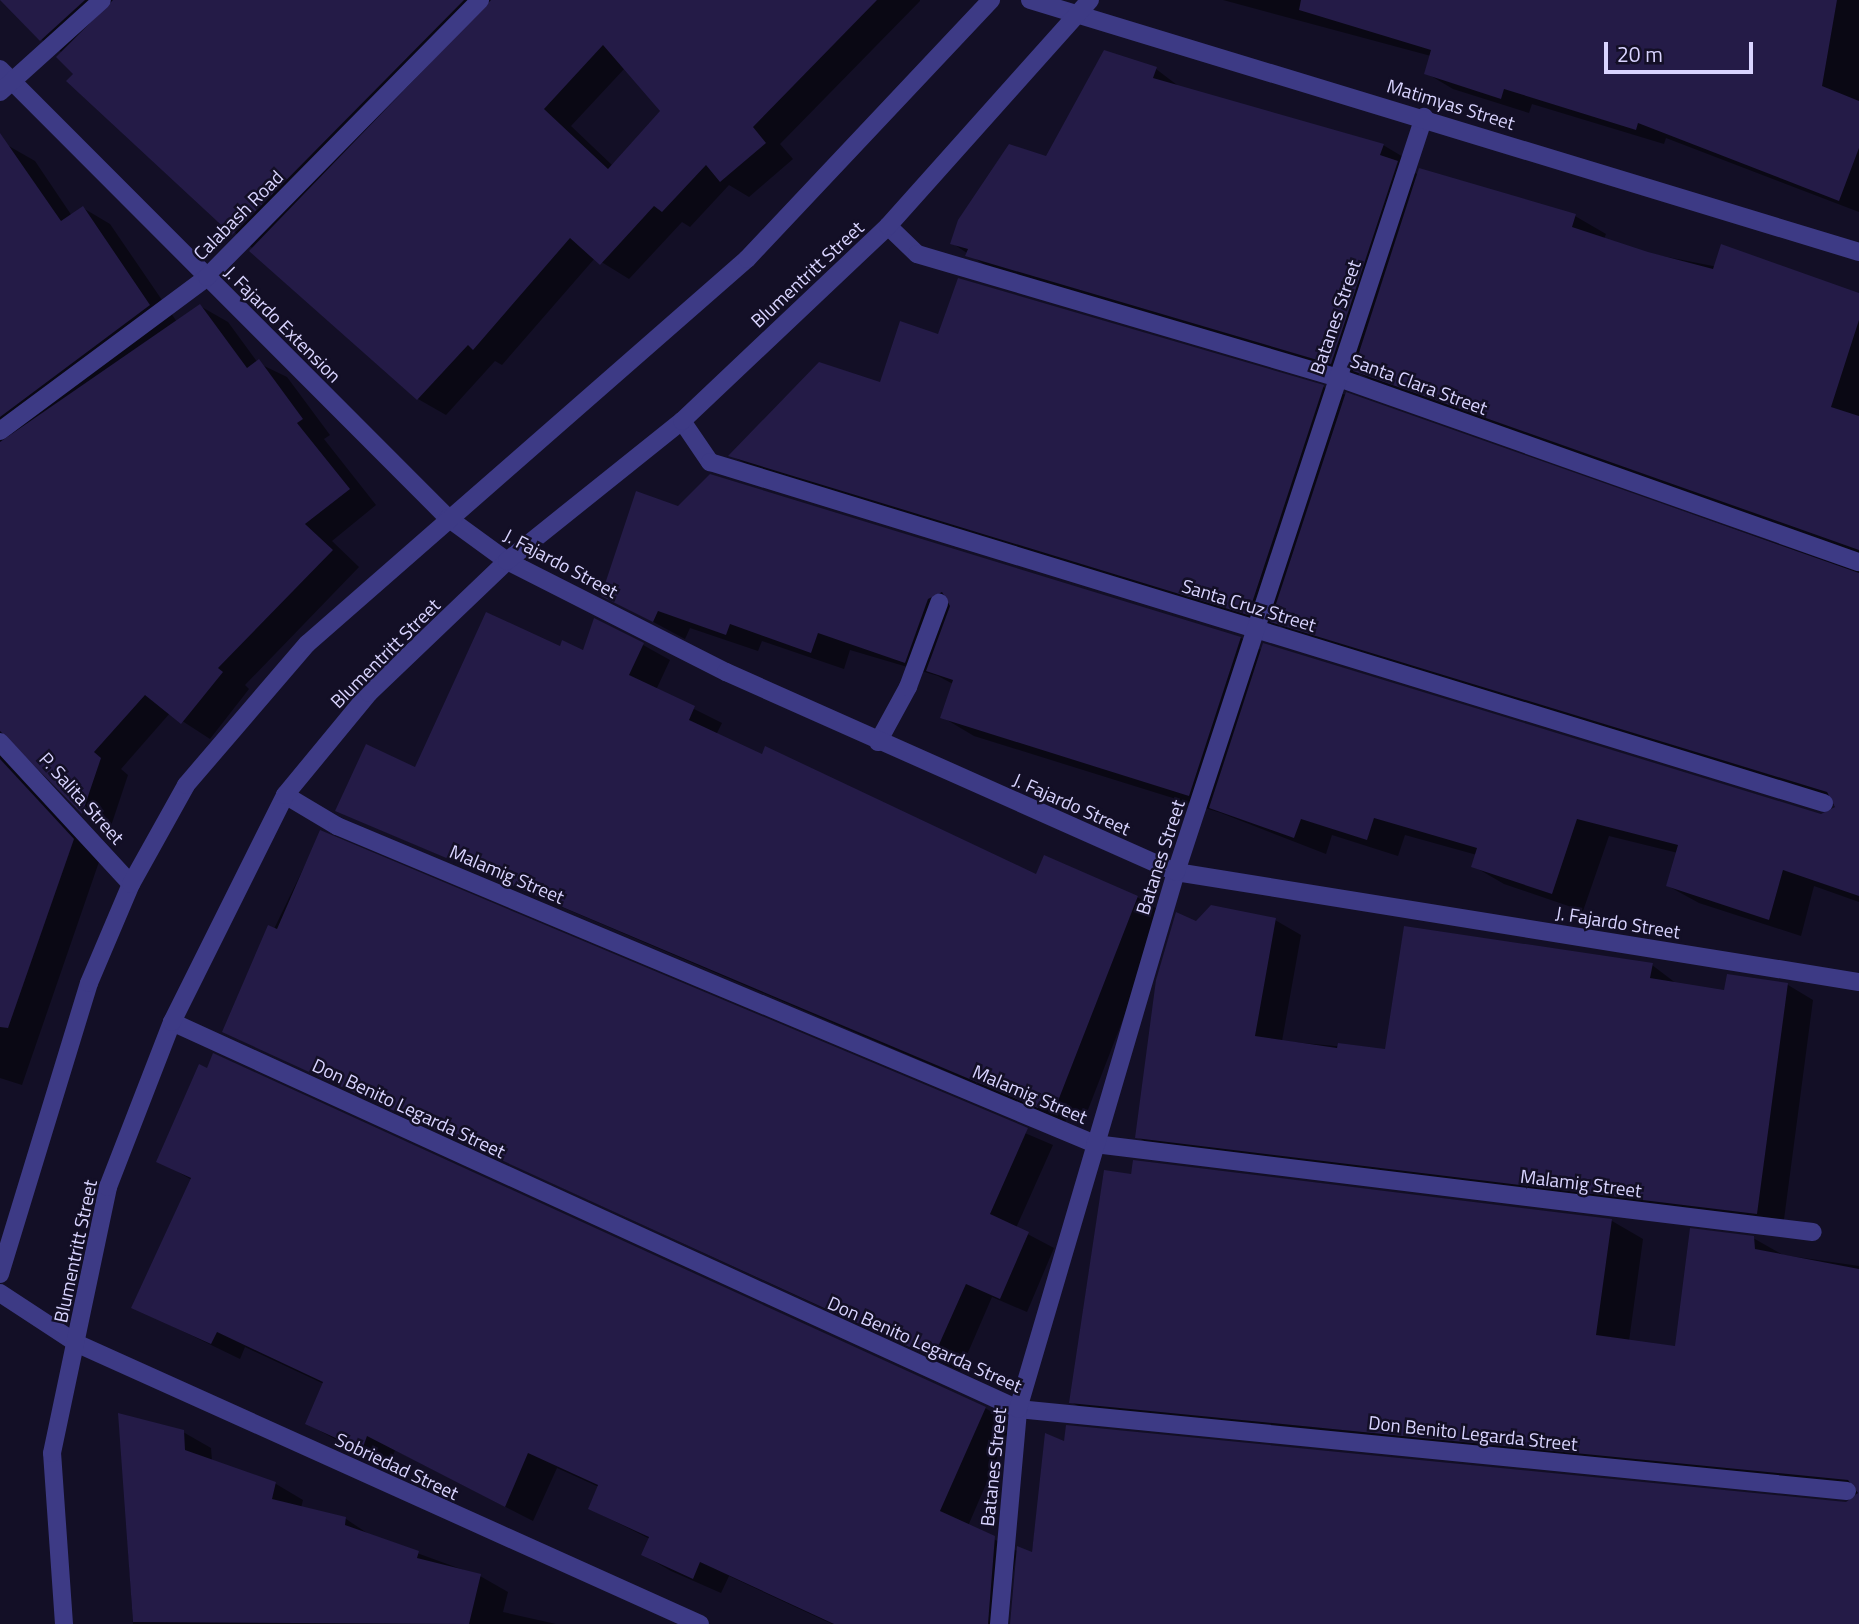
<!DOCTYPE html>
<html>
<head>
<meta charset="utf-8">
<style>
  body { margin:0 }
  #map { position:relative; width:1859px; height:1624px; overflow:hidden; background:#130f26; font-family:"Titillium Web",sans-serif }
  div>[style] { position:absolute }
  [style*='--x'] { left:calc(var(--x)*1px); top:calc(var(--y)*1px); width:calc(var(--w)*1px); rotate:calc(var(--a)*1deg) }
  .shadow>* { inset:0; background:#0007 }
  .building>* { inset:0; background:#241b47 }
  .service>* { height:18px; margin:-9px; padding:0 9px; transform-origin:9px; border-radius:9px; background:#3d3a85 }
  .minor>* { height:18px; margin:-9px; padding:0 9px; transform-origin:9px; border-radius:9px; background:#3d3a85 }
  .tertiary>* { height:18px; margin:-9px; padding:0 9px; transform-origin:9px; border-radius:9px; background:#3d3a85 }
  span { translate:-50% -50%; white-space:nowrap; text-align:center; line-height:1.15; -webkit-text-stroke:5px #130f26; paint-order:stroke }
  .street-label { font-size:19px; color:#d9d4ff }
  .scale { position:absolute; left:1604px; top:42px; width:149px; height:32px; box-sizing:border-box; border:4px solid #d9d4ff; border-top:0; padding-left:9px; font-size:21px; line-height:24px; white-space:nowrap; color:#d9d4ff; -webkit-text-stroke:5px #130f26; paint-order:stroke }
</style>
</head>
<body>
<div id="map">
  <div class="shadow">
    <i style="clip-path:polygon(evenodd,16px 0,920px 0,920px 1px,780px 144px,793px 159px,749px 197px,729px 185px,690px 227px,682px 222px,629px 279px,595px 258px,502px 365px,495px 361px,446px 415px,418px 399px,69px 81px,76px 74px,63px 53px,41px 39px,16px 0,625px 68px,662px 111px,613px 166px,571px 126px,625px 68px)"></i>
    <i style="clip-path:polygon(1223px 0,1859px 0,1859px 212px,1666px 138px,1664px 144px,1532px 104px,1529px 113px,1453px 89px,1426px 73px,1431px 56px)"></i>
    <i style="clip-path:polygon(1156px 69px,1181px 88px,1383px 145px,1410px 161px,1407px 169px,1419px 175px,1575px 216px,1606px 234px,1604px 239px,1647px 253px,1859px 295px,1859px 556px,1386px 388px,1359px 373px,1358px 378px,994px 271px,952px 243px)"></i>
    <i style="clip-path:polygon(0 141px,35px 161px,72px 216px,83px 208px,110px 224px,177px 322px,200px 306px,228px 322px,258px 363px,287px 377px,330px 435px,324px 439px,376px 505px,332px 541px,359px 567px,245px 685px,249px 689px,210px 739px,170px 713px,121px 769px,128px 775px,110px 829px,83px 813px,23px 748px,16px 754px,101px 856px,22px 1085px,0 1078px)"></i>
    <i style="clip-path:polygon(939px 336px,1323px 387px,1859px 572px,1859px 902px,1814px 886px,1801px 936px,1699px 903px,1668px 886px,1678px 853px,1609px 836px,1583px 911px,1504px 884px,1473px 866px,1477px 855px,1405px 835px,1398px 856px,1332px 835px,1326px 854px,1221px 813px,974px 736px,942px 717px,953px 684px,938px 676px,850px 650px,844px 669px,762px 641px,758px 651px,690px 628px,685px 639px,603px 595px,710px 476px,1241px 638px,1263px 651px,1821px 816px,1837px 806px,1303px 639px,1279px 625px,1278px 630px,759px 471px,730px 455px,882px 384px)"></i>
    <i style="clip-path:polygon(643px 645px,670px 660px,656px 690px,722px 723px,716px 735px,1037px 876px,1137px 897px,1164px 913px,1086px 1115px,1071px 1109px,1065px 1122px,337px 811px,416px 769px,584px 652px)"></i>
    <i style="clip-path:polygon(321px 832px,1053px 1145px,1016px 1228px,1054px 1248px,1027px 1312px,992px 1297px,960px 1371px,224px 1032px)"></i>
    <i style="clip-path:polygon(1275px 920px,1301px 935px,1282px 1041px,1387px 1051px,1652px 965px,1677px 984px,1726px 992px,1788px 985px,1813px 1000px,1783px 1227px,1163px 1151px,1137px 1137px,1197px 923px)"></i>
    <i style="clip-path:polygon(159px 1161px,985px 1408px,1012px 1424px,968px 1526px,1017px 1551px,1006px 1608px,997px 1624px,832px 1624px,729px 1576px,721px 1593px,671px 1571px,643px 1555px,650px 1539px,590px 1509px,599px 1487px,557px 1468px,533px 1521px,395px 1450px,390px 1464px,335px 1439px,307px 1424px,324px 1384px,245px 1347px,240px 1359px,133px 1307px,192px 1180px)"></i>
    <i style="clip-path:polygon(1134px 1162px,1612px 1221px,1643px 1239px,1629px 1341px,1676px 1348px,1753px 1238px,1783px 1255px,1859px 1266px,1859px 1624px,1023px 1624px,1047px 1435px,1066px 1444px,1846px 1504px,1859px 1494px,1102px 1420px,1071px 1402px)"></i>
    <i style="clip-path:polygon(120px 1416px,183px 1432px,211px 1448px,212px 1461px,276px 1484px,303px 1500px,301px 1508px,346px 1519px,373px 1537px,480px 1576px,508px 1592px,503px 1612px,556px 1624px,133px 1624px)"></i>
  </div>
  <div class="building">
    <i style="clip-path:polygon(0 0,85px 0,40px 41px)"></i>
    <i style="clip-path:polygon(113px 0,464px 0,232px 235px,66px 81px,73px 74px,56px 57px)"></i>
    <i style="clip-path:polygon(evenodd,491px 0,877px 0,753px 127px,766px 143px,720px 182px,706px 165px,662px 212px,654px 206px,600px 265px,570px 238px,473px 350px,468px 345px,417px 400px,249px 251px,491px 0,603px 45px,660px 111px,608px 169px,544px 109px,603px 45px)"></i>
    <i style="clip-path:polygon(1301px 0,1837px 0,1822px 86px,1859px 101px,1859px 148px,1839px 201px,1638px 123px,1636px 130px,1504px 89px,1501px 99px,1424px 74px,1431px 50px,1299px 10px)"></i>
    <i style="clip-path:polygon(1104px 50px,1157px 67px,1153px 78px,1384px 144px,1380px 155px,1398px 161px,1331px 364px,965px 256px,968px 249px,950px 244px,958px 220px,1009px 144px,1046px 156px)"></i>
    <i style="clip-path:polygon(0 133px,61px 221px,83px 206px,150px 305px,0 417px)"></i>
    <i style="clip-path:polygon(1419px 168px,1576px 214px,1572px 227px,1648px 252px,1713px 269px,1721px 244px,1859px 293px,1859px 320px,1831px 407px,1859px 416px,1859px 550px,1353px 371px)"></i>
    <i style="clip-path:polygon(958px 278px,1324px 385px,1248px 615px,728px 456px,819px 362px,880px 382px,900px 321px,938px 334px)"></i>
    <i style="clip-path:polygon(200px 304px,247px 368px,259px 359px,303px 419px,297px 423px,350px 489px,305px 524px,333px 550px,218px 668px,223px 672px,181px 724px,145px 695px,94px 752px,101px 758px,82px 814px,0 731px,0 442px)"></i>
    <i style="clip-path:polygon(1346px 392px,1859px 573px,1859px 896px,1783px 870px,1769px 920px,1666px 886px,1678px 845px,1577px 819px,1552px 894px,1471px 867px,1477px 848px,1374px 818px,1367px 840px,1301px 819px,1294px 838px,1209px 808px,1263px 643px,1821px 814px,1835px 807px,1827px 792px,1270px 622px)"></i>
    <i style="clip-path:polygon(710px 474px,1241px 637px,1189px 796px,940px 718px,953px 680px,926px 671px,950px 606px,942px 592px,928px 599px,905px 663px,818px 633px,811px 653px,730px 624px,726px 635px,658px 611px,653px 622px,601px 596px,636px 491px,678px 506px)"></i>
    <i style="clip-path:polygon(486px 612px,560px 646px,562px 640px,583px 650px,594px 618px,644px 643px,629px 675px,695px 706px,689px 720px,762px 754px,765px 746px,1036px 874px,1044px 855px,1138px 896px,1058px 1101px,1043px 1095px,1038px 1108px,335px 811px,366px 744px,415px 767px)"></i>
    <i style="clip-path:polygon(0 759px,74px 839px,8px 1028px,0 1027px)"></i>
    <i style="clip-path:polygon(320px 830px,1028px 1128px,990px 1214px,1029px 1232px,1000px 1299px,966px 1284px,933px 1358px,222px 1032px,268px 925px,277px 929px)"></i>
    <i style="clip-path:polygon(1211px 905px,1276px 918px,1255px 1036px,1337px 1048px,1338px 1043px,1385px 1049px,1404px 926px,1653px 963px,1650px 978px,1724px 990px,1727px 974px,1788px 983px,1757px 1214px,1135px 1138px,1156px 980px,1176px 912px,1196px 921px)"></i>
    <i style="clip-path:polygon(213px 1053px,986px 1407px,940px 1511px,995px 1536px,988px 1624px,834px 1624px,700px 1562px,693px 1579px,641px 1555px,649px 1537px,588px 1509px,598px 1485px,528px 1453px,505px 1507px,367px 1436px,362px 1450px,305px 1424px,323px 1382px,217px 1332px,211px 1344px,131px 1308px,191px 1178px,156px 1162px,199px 1064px,207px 1068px)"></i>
    <i style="clip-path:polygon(1133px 1160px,1612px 1219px,1596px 1335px,1675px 1346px,1690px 1228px,1754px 1236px,1755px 1249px,1859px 1269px,1859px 1624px,1010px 1624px,1017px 1546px,1032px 1552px,1045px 1433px,1064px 1441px,1066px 1425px,1846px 1502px,1858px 1493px,1848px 1480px,1069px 1403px,1104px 1170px,1131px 1174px)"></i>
    <i style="clip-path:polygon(118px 1413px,184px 1430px,185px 1450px,276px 1482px,272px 1499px,346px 1517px,345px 1525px,419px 1551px,417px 1558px,481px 1574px,469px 1624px,133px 1622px)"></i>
  </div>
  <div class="service">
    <i style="--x:878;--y:742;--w:63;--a:-61.4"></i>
    <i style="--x:908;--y:687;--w:90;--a:-69.7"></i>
  </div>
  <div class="minor">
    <i style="--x:0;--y:69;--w:634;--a:45.06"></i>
    <i style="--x:448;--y:518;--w:73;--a:36.1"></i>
    <i style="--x:507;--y:561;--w:246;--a:26.9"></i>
    <i style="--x:726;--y:672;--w:492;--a:24"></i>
    <i style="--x:1176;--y:872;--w:692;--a:9.15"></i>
    <i style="--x:0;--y:92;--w:137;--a:-42"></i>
    <i style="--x:888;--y:226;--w:40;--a:44"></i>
    <i style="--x:917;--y:254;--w:437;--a:16.4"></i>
    <i style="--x:1336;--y:377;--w:554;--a:19.51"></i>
    <i style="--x:682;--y:421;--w:50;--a:55.7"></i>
    <i style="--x:710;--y:462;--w:1165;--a:17.02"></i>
    <i style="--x:0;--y:431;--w:258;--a:-36.6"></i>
    <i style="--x:207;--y:277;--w:389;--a:-45.4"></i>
    <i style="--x:0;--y:742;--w:193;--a:47.3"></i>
    <i style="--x:285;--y:795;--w:61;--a:30.8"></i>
    <i style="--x:337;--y:826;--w:822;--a:22.76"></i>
    <i style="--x:1095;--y:1144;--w:723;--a:6.99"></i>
    <i style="--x:172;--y:1022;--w:930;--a:24.58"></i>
    <i style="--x:1018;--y:1409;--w:833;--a:5.65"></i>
    <i style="--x:999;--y:1624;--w:216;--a:-84.9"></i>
    <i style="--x:1018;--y:1409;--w:560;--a:-73.6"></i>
    <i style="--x:1176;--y:872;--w:795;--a:-71.82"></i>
  </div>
  <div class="tertiary">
    <i style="--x:1030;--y:0;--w:866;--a:16.91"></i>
    <i style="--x:0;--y:1274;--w:304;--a:-73"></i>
    <i style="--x:89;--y:983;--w:108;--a:-67"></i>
    <i style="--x:131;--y:884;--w:113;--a:-60.9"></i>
    <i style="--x:186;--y:785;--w:186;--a:-49.4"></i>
    <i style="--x:307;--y:644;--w:585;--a:-41.19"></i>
    <i style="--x:747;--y:259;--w:356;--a:-46.7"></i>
    <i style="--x:0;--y:1293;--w:93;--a:33.2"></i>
    <i style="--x:78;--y:1344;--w:682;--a:24.24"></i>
    <i style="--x:64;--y:1624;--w:171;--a:-94"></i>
    <i style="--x:52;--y:1453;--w:272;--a:-78.1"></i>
    <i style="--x:108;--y:1187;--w:177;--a:-68.8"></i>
    <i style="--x:172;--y:1022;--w:254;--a:-63.5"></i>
    <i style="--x:285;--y:795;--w:132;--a:-50.5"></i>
    <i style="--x:369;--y:693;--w:191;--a:-43.7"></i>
    <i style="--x:507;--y:561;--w:224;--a:-38.7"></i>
    <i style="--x:682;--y:421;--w:284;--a:-43.4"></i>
    <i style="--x:888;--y:226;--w:303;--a:-48.2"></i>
  </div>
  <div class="street-label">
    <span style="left:1451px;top:104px;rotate:17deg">Matimyas Street</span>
    <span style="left:238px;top:215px;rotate:-45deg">Calabash Road</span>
    <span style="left:807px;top:274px;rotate:-43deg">Blumentritt Street</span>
    <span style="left:1335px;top:317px;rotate:-71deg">Batanes Street</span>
    <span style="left:283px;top:324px;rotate:45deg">J. Fajardo Extension</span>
    <span style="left:1419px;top:384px;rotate:20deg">Santa Clara Street</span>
    <span style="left:561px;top:563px;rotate:28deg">J. Fajardo Street</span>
    <span style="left:1249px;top:605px;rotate:17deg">Santa Cruz Street</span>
    <span style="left:385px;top:653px;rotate:-45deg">Blumentritt Street</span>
    <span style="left:82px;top:798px;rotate:48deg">P. Salita Street</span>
    <span style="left:1072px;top:804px;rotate:24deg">J. Fajardo Street</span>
    <span style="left:1160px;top:857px;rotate:-72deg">Batanes Street</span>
    <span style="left:507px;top:874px;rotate:23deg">Malamig Street</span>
    <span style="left:1618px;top:922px;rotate:9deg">J. Fajardo Street</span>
    <span style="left:1030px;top:1094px;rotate:23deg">Malamig Street</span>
    <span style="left:409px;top:1108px;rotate:25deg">Don Benito Legarda Street</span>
    <span style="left:1581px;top:1183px;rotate:7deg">Malamig Street</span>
    <span style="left:75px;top:1251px;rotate:-78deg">Blumentritt Street</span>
    <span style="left:925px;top:1344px;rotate:24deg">Don Benito Legarda Street</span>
    <span style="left:1473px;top:1433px;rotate:6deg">Don Benito Legarda Street</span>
    <span style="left:397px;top:1466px;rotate:25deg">Sobriedad Street</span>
    <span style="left:993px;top:1467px;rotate:-84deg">Batanes Street</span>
  </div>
  <div class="scale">20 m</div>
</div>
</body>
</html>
